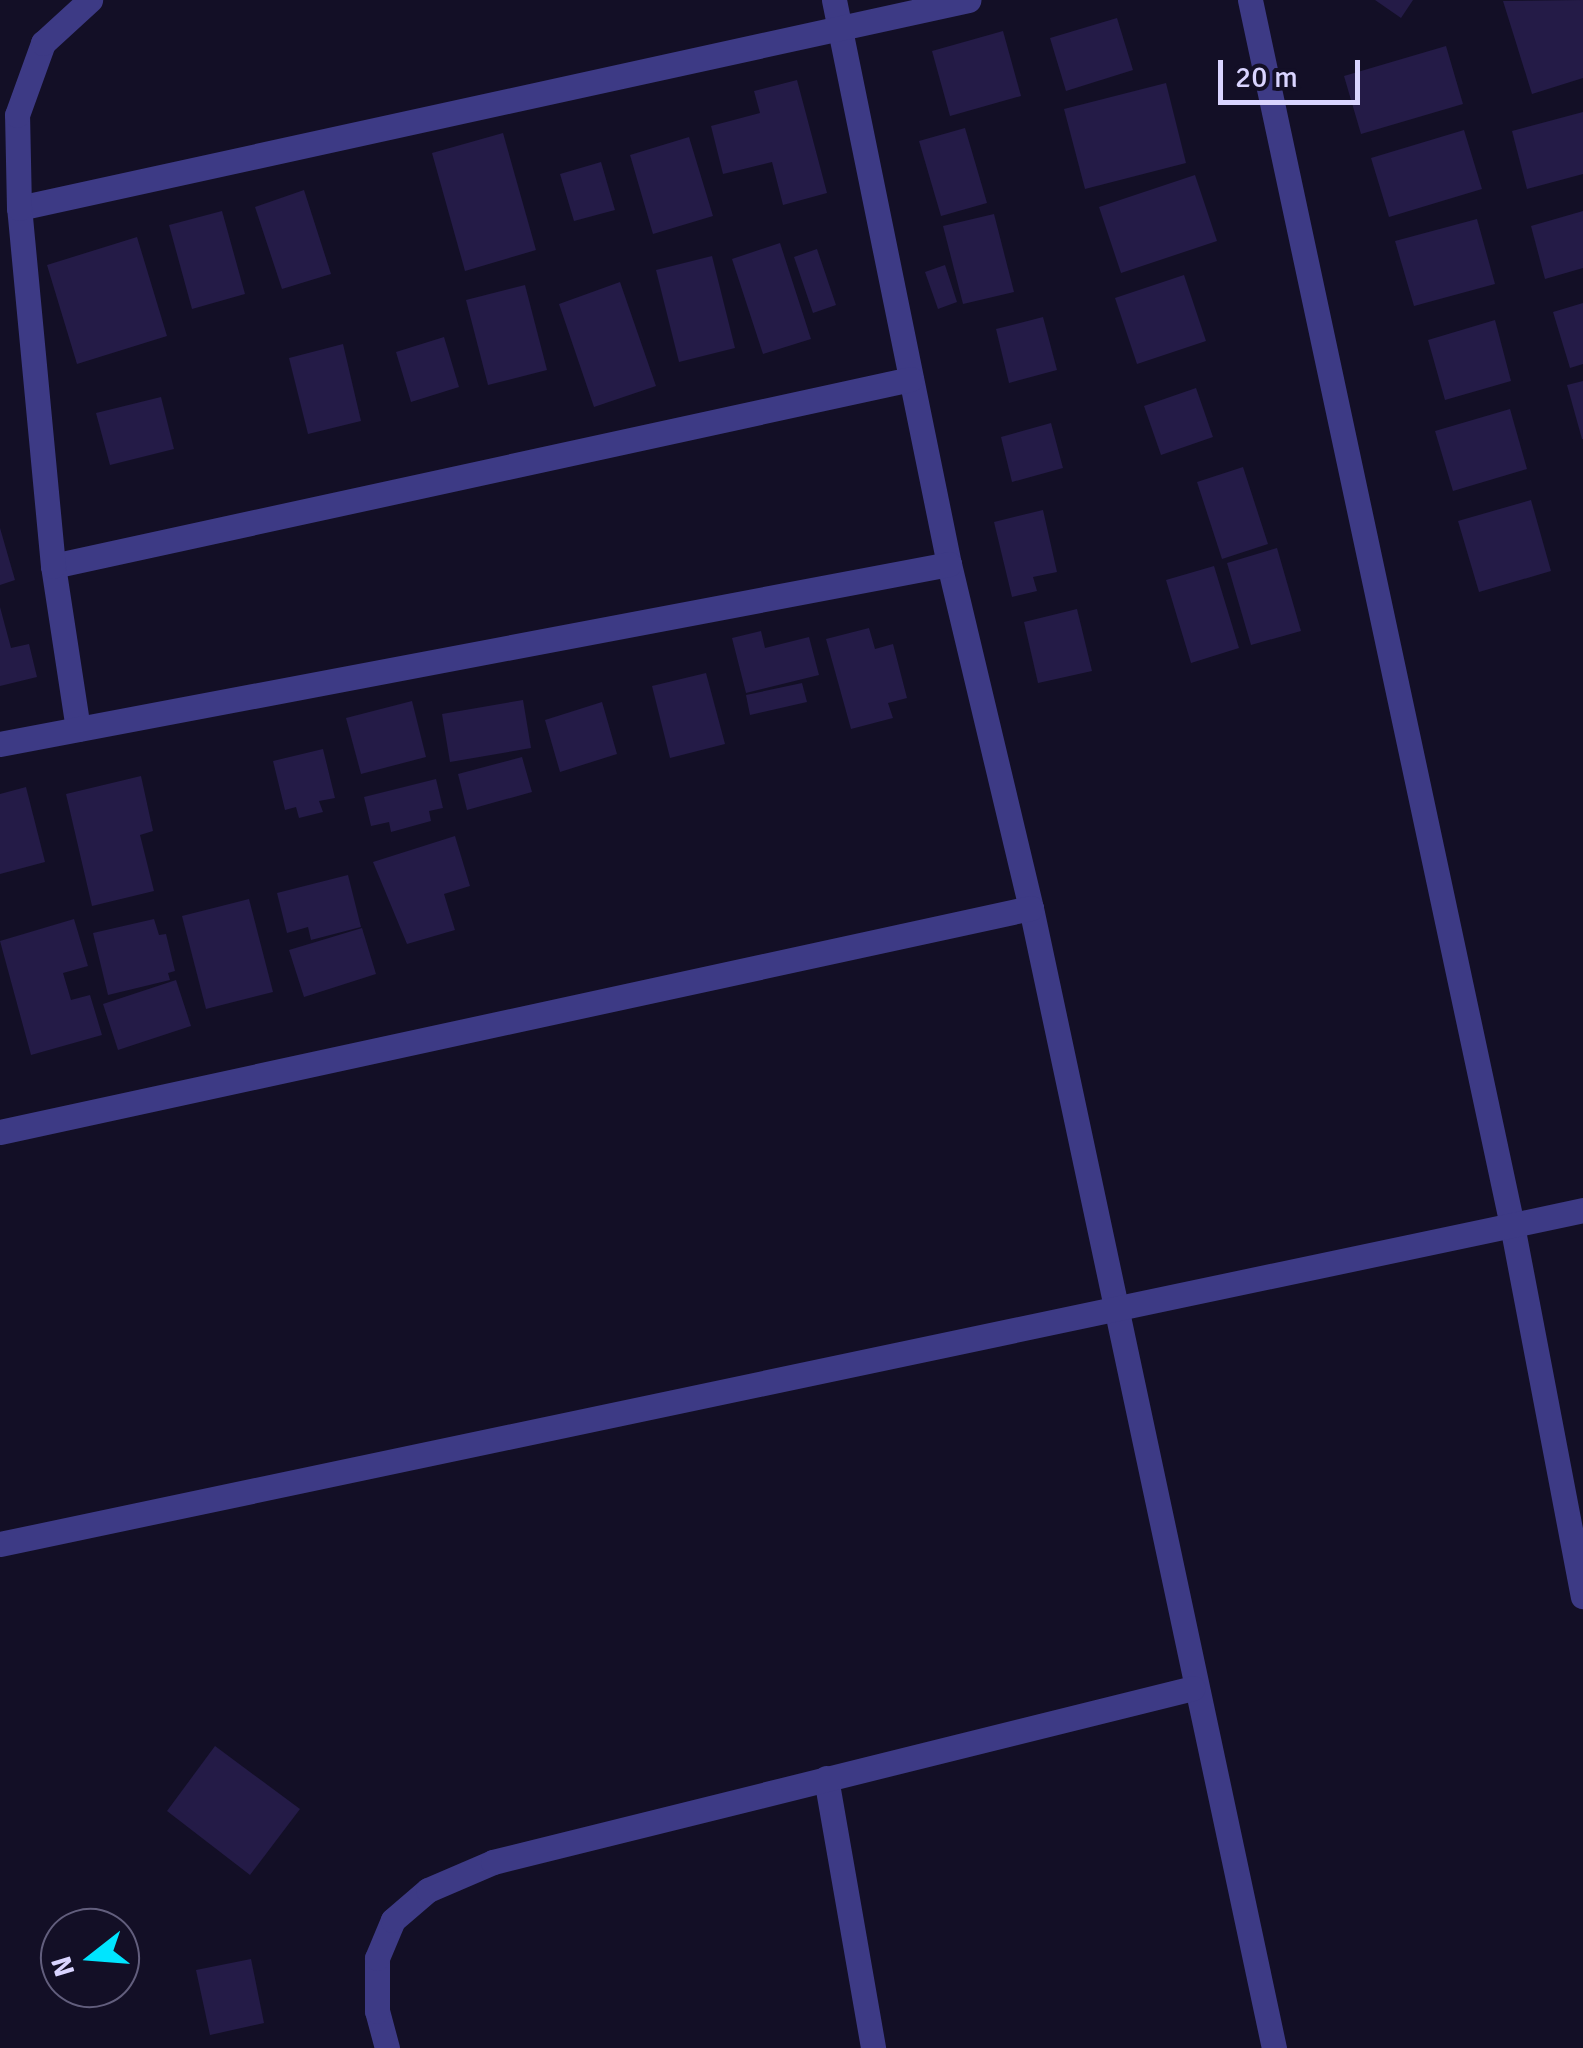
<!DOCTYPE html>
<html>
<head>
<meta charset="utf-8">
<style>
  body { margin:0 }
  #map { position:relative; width:1583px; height:2048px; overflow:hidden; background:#130f26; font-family:Signika,sans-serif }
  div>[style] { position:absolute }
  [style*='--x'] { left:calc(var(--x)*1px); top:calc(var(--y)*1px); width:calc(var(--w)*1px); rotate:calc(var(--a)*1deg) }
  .building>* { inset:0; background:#241b47 }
  .minor>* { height:25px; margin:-12.5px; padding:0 12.5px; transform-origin:12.5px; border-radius:12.5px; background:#3d3a85 }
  span { translate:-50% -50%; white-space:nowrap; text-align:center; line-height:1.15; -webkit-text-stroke:8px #130f26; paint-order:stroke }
  .north { position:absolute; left:40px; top:1908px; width:100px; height:100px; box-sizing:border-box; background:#130f26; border:2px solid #625e7d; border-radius:50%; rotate:253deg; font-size:28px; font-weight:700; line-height:40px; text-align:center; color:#d9d4ff }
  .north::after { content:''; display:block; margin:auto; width:35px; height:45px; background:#00e5ff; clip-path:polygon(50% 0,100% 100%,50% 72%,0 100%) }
  .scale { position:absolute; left:1218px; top:60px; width:142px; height:45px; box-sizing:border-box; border:5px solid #d9d4ff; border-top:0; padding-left:12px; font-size:30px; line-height:35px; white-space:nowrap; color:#d9d4ff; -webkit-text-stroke:8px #130f26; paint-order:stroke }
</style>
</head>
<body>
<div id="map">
  <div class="building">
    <i style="clip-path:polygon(1375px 0,1413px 0,1401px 18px)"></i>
    <i style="clip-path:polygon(1583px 0,1583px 78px,1532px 94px,1503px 1px)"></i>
    <i style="clip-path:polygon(1117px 18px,1133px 70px,1066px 91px,1050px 38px)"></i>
    <i style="clip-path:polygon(1003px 31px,1021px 96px,950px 116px,932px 51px)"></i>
    <i style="clip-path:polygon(1446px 46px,1463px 104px,1361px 134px,1344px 76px)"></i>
    <i style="clip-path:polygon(797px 80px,827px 193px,783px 205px,772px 162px,723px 174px,711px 126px,760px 113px,754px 91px)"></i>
    <i style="clip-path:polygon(1166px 83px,1186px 163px,1085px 189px,1064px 109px)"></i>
    <i style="clip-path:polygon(1583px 112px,1583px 174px,1527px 189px,1512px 131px)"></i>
    <i style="clip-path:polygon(965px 128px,987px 203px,941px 216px,919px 141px)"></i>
    <i style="clip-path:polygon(1464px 130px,1482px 189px,1389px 217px,1371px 158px)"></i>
    <i style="clip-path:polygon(503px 133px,536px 250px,465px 271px,432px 153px)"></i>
    <i style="clip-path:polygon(689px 137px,713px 216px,653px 234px,630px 155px)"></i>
    <i style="clip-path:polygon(601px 162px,615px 210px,574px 221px,560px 174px)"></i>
    <i style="clip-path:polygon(1195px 175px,1217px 241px,1121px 273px,1099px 207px)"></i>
    <i style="clip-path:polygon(304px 190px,331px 274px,282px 289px,255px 207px)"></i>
    <i style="clip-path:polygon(222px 211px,245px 294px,192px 309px,169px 225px)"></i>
    <i style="clip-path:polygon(1583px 211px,1583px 268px,1545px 279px,1531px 226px)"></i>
    <i style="clip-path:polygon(994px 214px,1014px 292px,963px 304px,943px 226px)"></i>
    <i style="clip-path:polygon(1477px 219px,1495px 284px,1414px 306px,1395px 241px)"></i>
    <i style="clip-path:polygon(137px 237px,167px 336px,77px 364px,47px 265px)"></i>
    <i style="clip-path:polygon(780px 243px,811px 339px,763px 354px,732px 259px)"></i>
    <i style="clip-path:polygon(817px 249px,836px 305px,813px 313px,794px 257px)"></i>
    <i style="clip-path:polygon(712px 256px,735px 348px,679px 362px,656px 270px)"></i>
    <i style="clip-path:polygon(945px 265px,957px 302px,938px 309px,925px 272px)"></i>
    <i style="clip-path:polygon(1184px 275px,1206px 341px,1137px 364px,1115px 298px)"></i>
    <i style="clip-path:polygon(620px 282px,656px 386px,594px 407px,559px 304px)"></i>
    <i style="clip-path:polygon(525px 285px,547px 370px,488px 385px,466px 300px)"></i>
    <i style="clip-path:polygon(1583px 303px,1583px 364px,1570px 368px,1553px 312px)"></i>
    <i style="clip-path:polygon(1043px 317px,1057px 370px,1009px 383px,996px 329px)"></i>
    <i style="clip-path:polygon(1495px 320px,1511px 381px,1445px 400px,1428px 340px)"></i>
    <i style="clip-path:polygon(444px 337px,459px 387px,411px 402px,396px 352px)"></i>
    <i style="clip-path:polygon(343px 344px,361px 421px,308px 434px,289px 358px)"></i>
    <i style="clip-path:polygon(1583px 381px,1583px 439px,1582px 439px,1567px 385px)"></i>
    <i style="clip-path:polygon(1196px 388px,1213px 437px,1161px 455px,1144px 406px)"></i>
    <i style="clip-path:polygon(161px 397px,174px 449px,110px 465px,96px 413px)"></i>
    <i style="clip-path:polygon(1510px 409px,1527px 469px,1453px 491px,1435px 431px)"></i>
    <i style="clip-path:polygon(1051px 423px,1063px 468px,1012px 482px,1001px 437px)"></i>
    <i style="clip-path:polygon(1243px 467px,1268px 544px,1222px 559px,1197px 482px)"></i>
    <i style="clip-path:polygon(1531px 500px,1551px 571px,1479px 592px,1458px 521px)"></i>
    <i style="clip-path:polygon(1043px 510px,1057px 572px,1033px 577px,1037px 591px,1012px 597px,994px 522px)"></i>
    <i style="clip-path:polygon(0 528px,15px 580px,0 585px)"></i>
    <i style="clip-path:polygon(1277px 548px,1301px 631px,1251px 645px,1227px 563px)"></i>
    <i style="clip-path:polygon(1214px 566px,1239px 648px,1191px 663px,1166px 580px)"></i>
    <i style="clip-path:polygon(0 607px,11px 648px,29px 644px,37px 677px,0 686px)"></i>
    <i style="clip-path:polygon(1077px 609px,1092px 671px,1038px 683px,1024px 622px)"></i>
    <i style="clip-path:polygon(869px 628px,875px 649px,893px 644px,907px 698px,888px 703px,893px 718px,851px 729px,826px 639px)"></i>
    <i style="clip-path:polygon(761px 631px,765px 648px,809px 637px,819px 675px,746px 693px,732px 638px)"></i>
    <i style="clip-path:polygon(706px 673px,725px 744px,670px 758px,652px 686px)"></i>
    <i style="clip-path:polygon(802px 683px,807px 702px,750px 715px,746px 695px)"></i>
    <i style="clip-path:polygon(523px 700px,531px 748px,450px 762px,442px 714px)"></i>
    <i style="clip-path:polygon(412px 701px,426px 757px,361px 774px,346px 718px)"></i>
    <i style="clip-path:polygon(602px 702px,617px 754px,560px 772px,545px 720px)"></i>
    <i style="clip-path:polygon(323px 749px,335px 798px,319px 801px,323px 812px,299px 818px,296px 807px,285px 810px,273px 761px)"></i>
    <i style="clip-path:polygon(522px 757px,532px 792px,467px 810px,458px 774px)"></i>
    <i style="clip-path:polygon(141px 776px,153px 831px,140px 835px,154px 891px,92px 906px,66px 794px)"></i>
    <i style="clip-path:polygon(436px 779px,443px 808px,429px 811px,431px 821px,391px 832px,389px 822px,371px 826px,364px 797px)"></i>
    <i style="clip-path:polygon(26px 787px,45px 862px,0 874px,0 794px)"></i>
    <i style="clip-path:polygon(455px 836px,470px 886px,444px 894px,455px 930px,407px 944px,373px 862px)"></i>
    <i style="clip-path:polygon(348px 875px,361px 927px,311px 940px,308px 927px,287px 933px,277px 893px)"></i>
    <i style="clip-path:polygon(249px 899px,273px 992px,206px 1009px,182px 916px)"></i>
    <i style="clip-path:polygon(74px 919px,88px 966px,63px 973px,71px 1000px,90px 995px,102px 1035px,31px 1055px,0 941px)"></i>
    <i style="clip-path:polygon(154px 919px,159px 935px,166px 934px,175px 971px,168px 973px,170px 980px,108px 995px,93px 933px)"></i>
    <i style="clip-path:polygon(362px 928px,376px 974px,304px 997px,289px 950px)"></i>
    <i style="clip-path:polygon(176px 980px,191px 1026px,118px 1050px,103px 1004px)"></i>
    <i style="clip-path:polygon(215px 1746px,300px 1809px,250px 1875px,167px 1811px)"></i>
    <i style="clip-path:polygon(251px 1959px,264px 2023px,210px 2035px,196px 1970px)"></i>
  </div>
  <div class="minor">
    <i style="--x:834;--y:0;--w:576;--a:78.48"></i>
    <i style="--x:949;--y:564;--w:354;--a:76.6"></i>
    <i style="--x:1031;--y:908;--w:1166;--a:77.97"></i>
    <i style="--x:1250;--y:0;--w:1253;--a:77.93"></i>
    <i style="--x:1512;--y:1225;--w:378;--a:79.2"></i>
    <i style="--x:19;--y:208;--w:972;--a:-12.36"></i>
    <i style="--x:53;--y:566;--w:878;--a:-12.3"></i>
    <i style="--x:78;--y:729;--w:165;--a:-98.7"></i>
    <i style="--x:53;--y:566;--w:360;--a:-95.4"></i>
    <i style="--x:19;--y:208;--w:93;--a:-91.2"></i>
    <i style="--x:17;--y:115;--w:77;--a:-70.1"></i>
    <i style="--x:43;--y:43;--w:64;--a:-42.5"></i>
    <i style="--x:0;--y:744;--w:966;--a:-10.74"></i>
    <i style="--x:0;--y:1132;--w:1055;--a:-12.26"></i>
    <i style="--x:0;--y:1544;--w:1618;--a:-11.91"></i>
    <i style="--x:826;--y:1778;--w:274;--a:80.1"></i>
    <i style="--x:387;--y:2048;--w:38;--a:-105"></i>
    <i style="--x:377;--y:2011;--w:53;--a:-90"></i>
    <i style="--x:377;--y:1958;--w:41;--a:-67.2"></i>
    <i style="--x:393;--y:1920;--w:46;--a:-40.6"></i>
    <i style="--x:428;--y:1890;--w:71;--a:-23.3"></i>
    <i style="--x:493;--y:1862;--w:721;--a:-13.96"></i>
  </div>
  <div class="north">N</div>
  <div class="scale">20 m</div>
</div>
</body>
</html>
